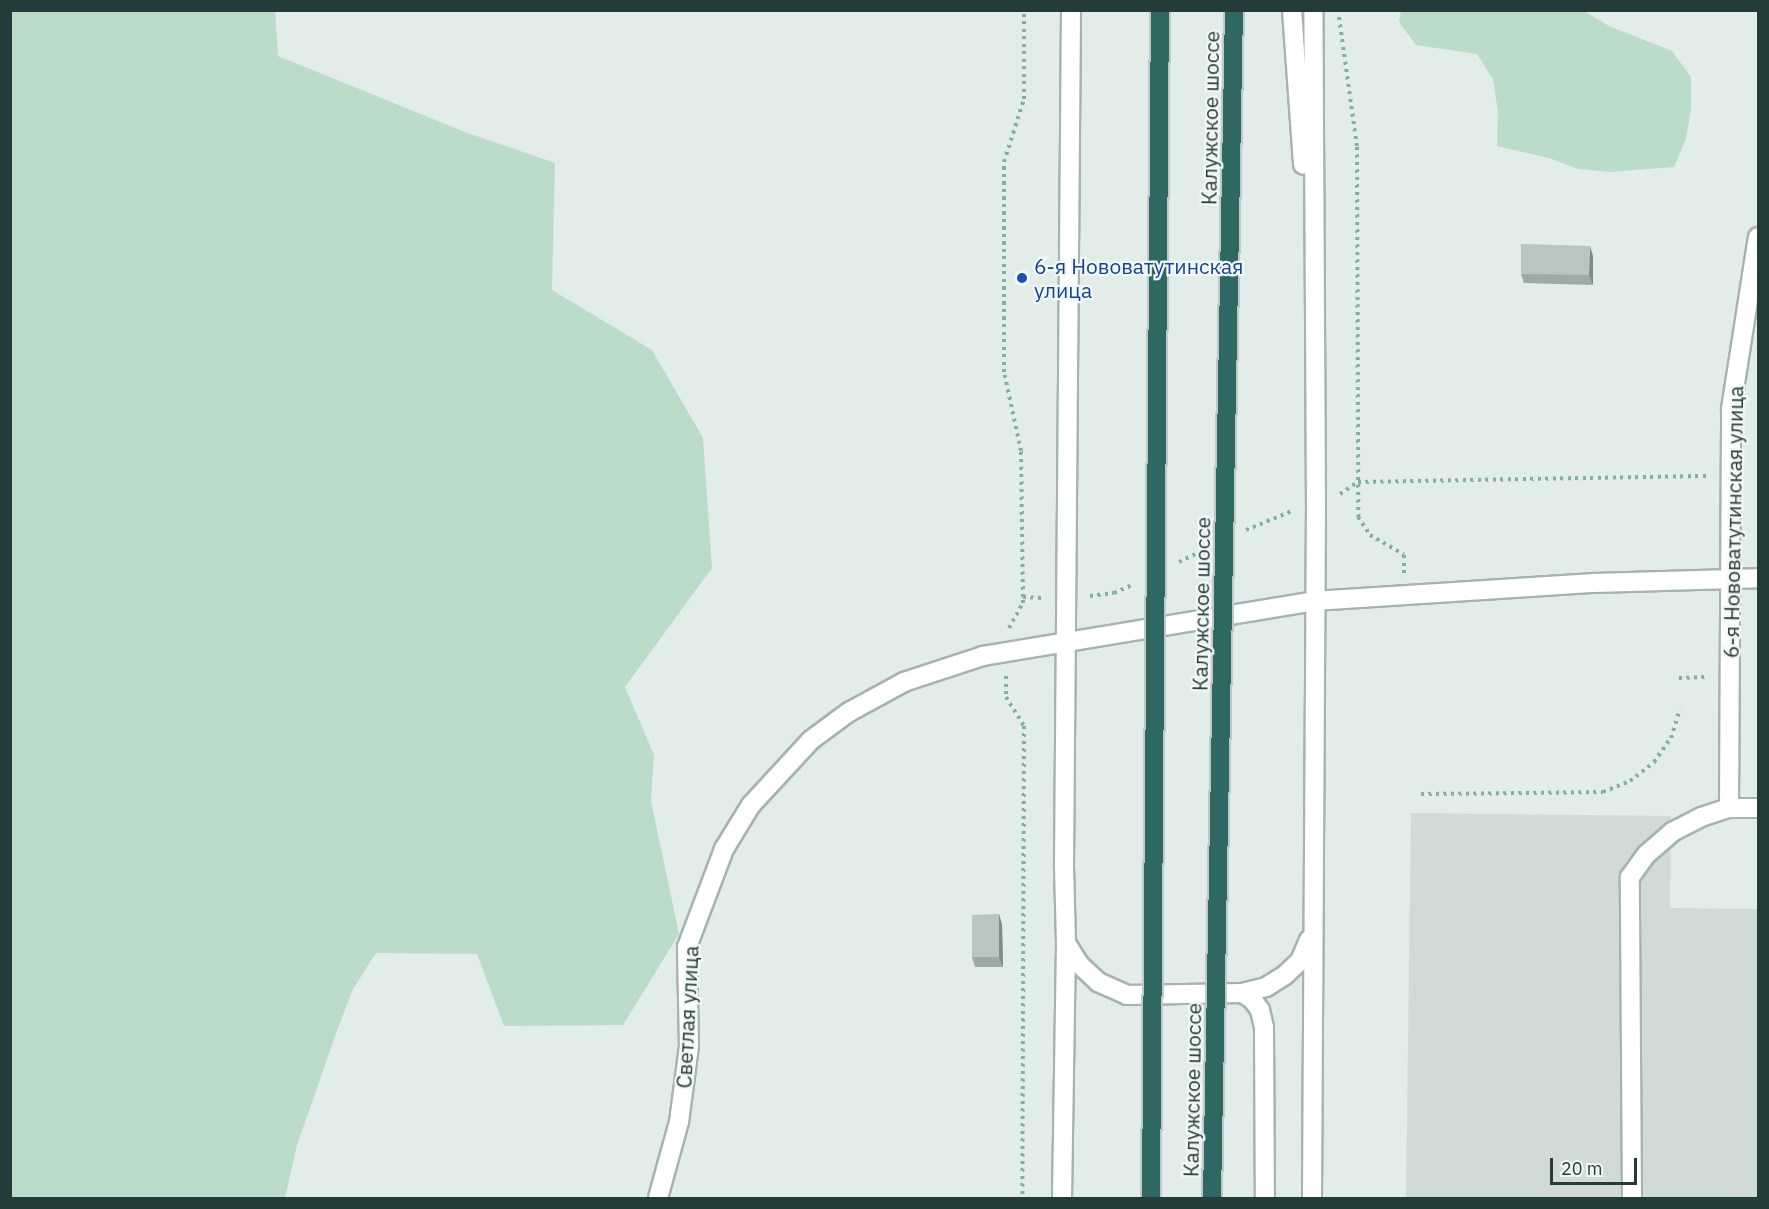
<!DOCTYPE html>
<html>
<head>
<meta charset="utf-8">
<style>
  body { margin:0 }
  #map { position:relative; width:1769px; height:1209px; overflow:hidden; background:#e2ece9; font-family:"IBM Plex Sans",sans-serif }
  div>[style] { position:absolute }
  [style*='--x'] { left:calc(var(--x)*1px); top:calc(var(--y)*1px); width:calc(var(--w)*1px); rotate:calc(var(--a)*1deg) }
  .built>* { inset:0; background:#d0dbd8 }
  .green>* { inset:0; background:#bbdcc9 }
  .path>* { height:4px; margin-top:-2px; transform-origin:0; background:repeating-linear-gradient(90deg,#83aea7 0 3px,transparent 0 7.5px) }
  .roads { filter:drop-shadow(2px 0 #a5b4b1) drop-shadow(-2px 0 #a5b4b1) drop-shadow(0 2px #a5b4b1) drop-shadow(0 -2px #a5b4b1) }
  .minor>* { height:18px; margin:-9px; padding:0 9px; transform-origin:9px; border-radius:9px; background:#fff }
  .bridges { filter:drop-shadow(2px 0 #c1c8c8) drop-shadow(-2px 0 #c1c8c8) drop-shadow(0 2px #c1c8c8) drop-shadow(0 -2px #c1c8c8) }
  .highway-bridge>* { height:18px; margin:-9px; padding:0 9px; transform-origin:9px; border-radius:9px; background:#2f6763 }
  .wall>* { inset:0; background:#9daaa7 }
  .shaded-wall>* { inset:0; background:#808b88 }
  .building>* { inset:0; background:#b7c6c2 }
  .dots>* { width:16px; height:16px; translate:-50% -50%; box-sizing:border-box; border:3px solid #f2f8f6; border-radius:50% }
  span { translate:-50% -50%; white-space:nowrap; text-align:center; line-height:1.15; -webkit-text-stroke:4.5px #f2f8f6; paint-order:stroke }
  .street-label { font-size:21px; color:#233c39 }
  .transit-label { font-size:21px; color:#164399 }
  .left { translate:0 -50%; text-align:left }
  .frame { position:absolute; inset:0; border:12px solid #233c39; pointer-events:none }
  .scale { position:absolute; left:1550px; top:1158px; width:87px; height:27px; box-sizing:border-box; border:3px solid #233c39; border-top:0; padding-left:8px; font-size:18px; line-height:21px; white-space:nowrap; color:#233c39; -webkit-text-stroke:4px #f2f8f6; paint-order:stroke }
</style>
</head>
<body>
<div id="map">
  <div class="built">
    <i style="clip-path:polygon(1411px 813px,1671px 816px,1670px 908px,1758px 909px,1758px 1198px,1406px 1198px)"></i>
  </div>
  <div class="green">
    <i style="clip-path:polygon(10px 11px,275px 11px,278px 56px,465px 132px,555px 163px,552px 290px,652px 350px,703px 438px,712px 568px,625px 687px,654px 755px,651px 801px,679px 934px,623px 1025px,504px 1026px,477px 954px,376px 953px,353px 989px,338px 1028px,297px 1145px,285px 1198px,11px 1198px)"></i>
    <i style="clip-path:polygon(1401px 11px,1584px 11px,1609px 26px,1672px 51px,1691px 77px,1691px 109px,1686px 139px,1674px 167px,1610px 172px,1578px 169px,1549px 158px,1497px 146px,1498px 112px,1493px 79px,1477px 54px,1416px 45px,1399px 22px)"></i>
  </div>
  <div class="path">
    <i style="--x:1339;--y:17;--w:131;--a:82.1"></i>
    <i style="--x:1357;--y:147;--w:370;--a:89.8"></i>
    <i style="--x:1358;--y:517;--w:22;--a:56"></i>
    <i style="--x:1370;--y:535;--w:39;--a:30"></i>
    <i style="--x:1404;--y:555;--w:19;--a:90"></i>
    <i style="--x:1340;--y:494;--w:22;--a:-34"></i>
    <i style="--x:1358;--y:482;--w:349;--a:-1"></i>
    <i style="--x:1246;--y:530;--w:50;--a:-22.4"></i>
    <i style="--x:1179;--y:562;--w:25;--a:-26"></i>
    <i style="--x:1090;--y:596;--w:24;--a:-7"></i>
    <i style="--x:1114;--y:593;--w:22;--a:-24"></i>
    <i style="--x:1023;--y:597;--w:20;--a:3"></i>
    <i style="--x:1009;--y:628;--w:29;--a:-61"></i>
    <i style="--x:1023;--y:603;--w:6;--a:-90"></i>
    <i style="--x:1023;--y:597;--w:146;--a:-90.8"></i>
    <i style="--x:1021;--y:451;--w:81;--a:-102.1"></i>
    <i style="--x:1004;--y:372;--w:210;--a:-90"></i>
    <i style="--x:1004;--y:162;--w:66;--a:-72.4"></i>
    <i style="--x:1024;--y:99;--w:89;--a:-90"></i>
    <i style="--x:1006;--y:676;--w:21;--a:90"></i>
    <i style="--x:1006;--y:697;--w:34;--a:58"></i>
    <i style="--x:1024;--y:726;--w:472;--a:90.2"></i>
    <i style="--x:1679;--y:678;--w:27;--a:-2"></i>
    <i style="--x:1421;--y:794;--w:182;--a:-0.6"></i>
    <i style="--x:1603;--y:792;--w:29;--a:-22"></i>
    <i style="--x:1630;--y:781;--w:31;--a:-38"></i>
    <i style="--x:1654;--y:762;--w:29;--a:-55"></i>
    <i style="--x:1671;--y:738;--w:30;--a:-73"></i>
  </div>
  <div class="roads">
    <div class="minor">
      <i style="--x:1292;--y:10;--w:155;--a:85.9"></i>
      <i style="--x:1729;--y:808;--w:399;--a:-89.7"></i>
      <i style="--x:1731;--y:409;--w:174;--a:-81.1"></i>
      <i style="--x:1066;--y:943;--w:26;--a:58"></i>
      <i style="--x:1080;--y:965;--w:25;--a:43"></i>
      <i style="--x:1098;--y:982;--w:32;--a:24"></i>
      <i style="--x:1127;--y:995;--w:115;--a:-1"></i>
      <i style="--x:1242;--y:993;--w:25;--a:-14"></i>
      <i style="--x:1266;--y:987;--w:22;--a:-32"></i>
      <i style="--x:1285;--y:975;--w:21;--a:-43"></i>
      <i style="--x:1300;--y:961;--w:23;--a:-67"></i>
      <i style="--x:1242;--y:993;--w:12;--a:31"></i>
      <i style="--x:1252;--y:999;--w:14;--a:54"></i>
      <i style="--x:1260;--y:1010;--w:17;--a:77"></i>
      <i style="--x:1264;--y:1027;--w:171;--a:89.7"></i>
      <i style="--x:658;--y:1198;--w:79;--a:-74.6"></i>
      <i style="--x:679;--y:1122;--w:77;--a:-82.5"></i>
      <i style="--x:689;--y:1046;--w:99;--a:-91.2"></i>
      <i style="--x:687;--y:947;--w:105;--a:-69.3"></i>
      <i style="--x:724;--y:849;--w:52;--a:-58.5"></i>
      <i style="--x:751;--y:805;--w:88;--a:-47.3"></i>
      <i style="--x:811;--y:740;--w:47;--a:-36.4"></i>
      <i style="--x:849;--y:712;--w:63;--a:-28.6"></i>
      <i style="--x:904;--y:682;--w:83;--a:-18.2"></i>
      <i style="--x:983;--y:656;--w:336;--a:-9.4"></i>
      <i style="--x:1314;--y:601;--w:281;--a:-3.7"></i>
      <i style="--x:1594;--y:583;--w:164;--a:-1.7"></i>
      <i style="--x:1062;--y:1198;--w:255;--a:-89.1"></i>
      <i style="--x:1066;--y:943;--w:79;--a:-91.5"></i>
      <i style="--x:1064;--y:864;--w:854;--a:-89.53"></i>
      <i style="--x:1312;--y:1198;--w:689;--a:-89.67"></i>
      <i style="--x:1316;--y:509;--w:499;--a:-90.3"></i>
      <i style="--x:1632;--y:1198;--w:321;--a:-90.4"></i>
      <i style="--x:1630;--y:877;--w:29;--a:-54"></i>
      <i style="--x:1647;--y:854;--w:33;--a:-41"></i>
      <i style="--x:1672;--y:832;--w:33;--a:-27"></i>
      <i style="--x:1701;--y:817;--w:29;--a:-18"></i>
      <i style="--x:1729;--y:808;--w:29;--a:0"></i>
    </div>
  </div>
  <div class="bridges">
    <div class="highway-bridge">
      <i style="--x:1151;--y:1198;--w:1188;--a:-89.57"></i>
      <i style="--x:1212;--y:1198;--w:1188;--a:-88.94"></i>
    </div>
  </div>
  <div class="wall">
    <i style="clip-path:polygon(1593px 256px,1593px 285px,1524px 283px,1521px 274px)"></i>
    <i style="clip-path:polygon(1002px 924px,1003px 967px,975px 967px,972px 957px)"></i>
  </div>
  <div class="shaded-wall">
    <i style="clip-path:polygon(1590px 246px,1593px 256px,1593px 285px,1589px 275px)"></i>
    <i style="clip-path:polygon(999px 914px,1002px 924px,1003px 967px,999px 957px)"></i>
  </div>
  <div class="building">
    <i style="clip-path:polygon(1521px 244px,1590px 246px,1589px 275px,1521px 274px)"></i>
    <i style="clip-path:polygon(999px 914px,999px 957px,972px 957px,972px 915px)"></i>
  </div>
  <div class="dots">
    <i style="left:1022px;top:278px;background:#1a4fb4"></i>
  </div>
  <div class="street-label">
    <span style="left:1210px;top:118px;rotate:-89deg">Калужское шоссе</span>
    <span style="left:1733px;top:522px;rotate:-89deg">6-я Нововатутинская улица</span>
    <span style="left:1201px;top:604px;rotate:-89deg">Калужское шоссе</span>
    <span style="left:687px;top:1017px;rotate:-87deg">Светлая улица</span>
    <span style="left:1192px;top:1090px;rotate:-89deg">Калужское шоссе</span>
  </div>
  <div class="transit-label">
    <span class="left" style="left:1034px;top:278px">6-я Нововатутинская<br>улица</span>
  </div>
  <div class="frame"></div>
  <div class="scale">20 m</div>
</div>
</body>
</html>
